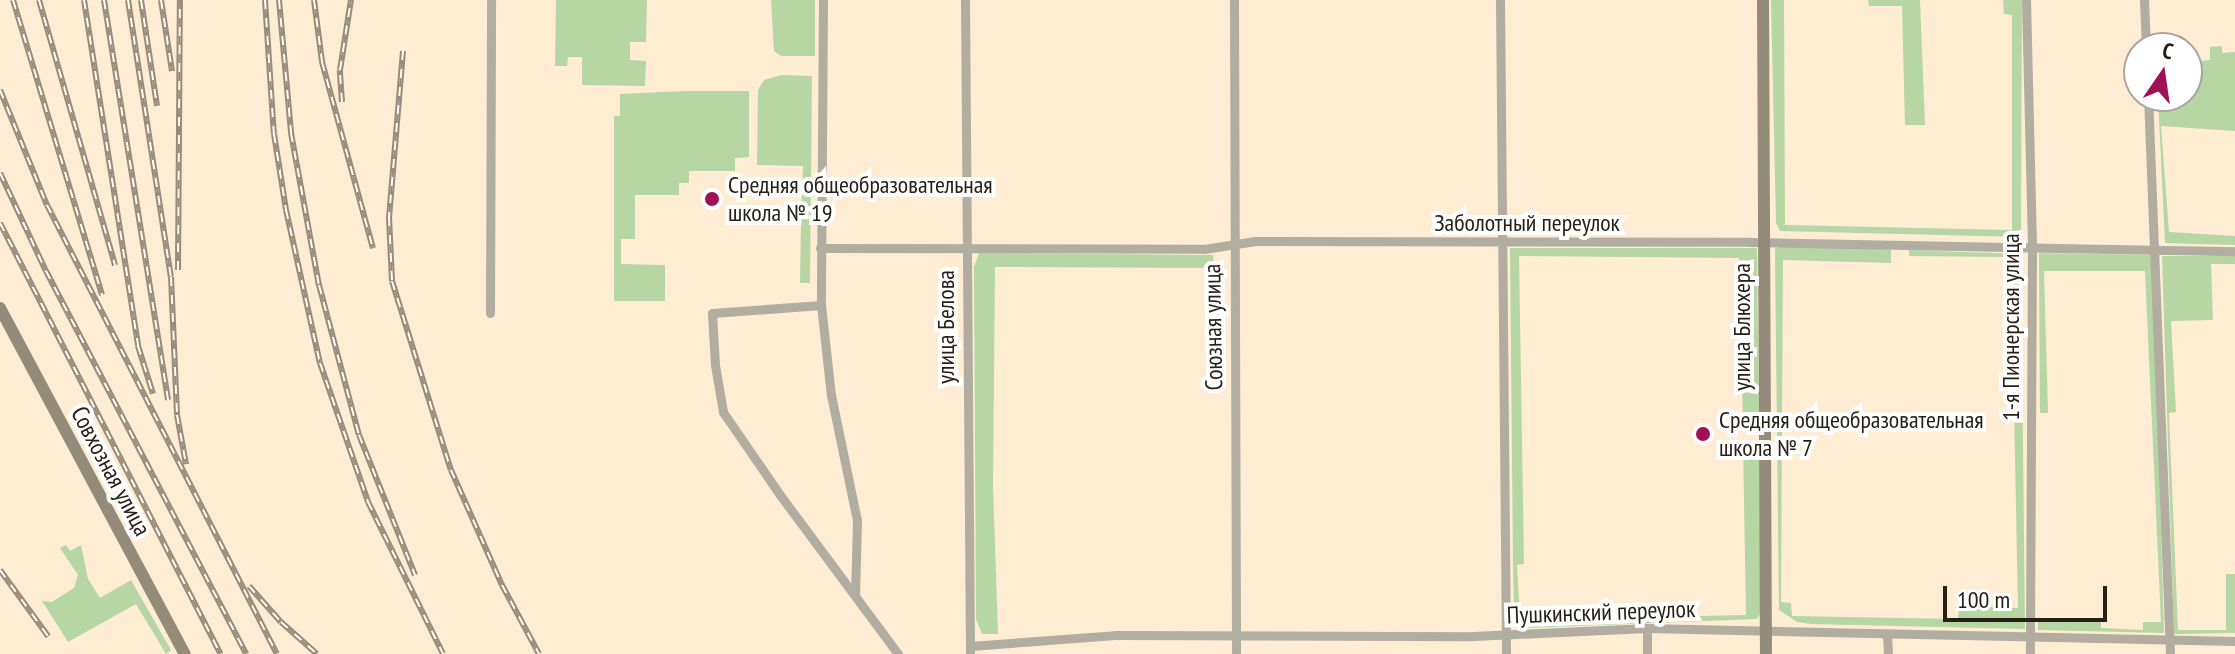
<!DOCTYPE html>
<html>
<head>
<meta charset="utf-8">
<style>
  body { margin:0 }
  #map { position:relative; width:2235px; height:654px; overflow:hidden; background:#feecd3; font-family:"PT Sans Narrow",sans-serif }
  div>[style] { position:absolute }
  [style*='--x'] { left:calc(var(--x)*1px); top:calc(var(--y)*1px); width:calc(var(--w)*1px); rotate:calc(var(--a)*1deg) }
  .green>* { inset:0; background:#b6d7a3 }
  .street>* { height:9px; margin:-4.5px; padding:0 4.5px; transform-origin:4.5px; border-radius:4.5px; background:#b1ada1 }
  .secondary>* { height:12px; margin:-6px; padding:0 6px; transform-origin:6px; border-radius:6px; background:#948c7b }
  .rail>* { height:6px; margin-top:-3px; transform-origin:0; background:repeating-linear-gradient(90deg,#fff 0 9px,#978b79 0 18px); box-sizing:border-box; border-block:2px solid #978b79 }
  .dots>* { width:22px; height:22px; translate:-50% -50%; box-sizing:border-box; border:4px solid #fff; border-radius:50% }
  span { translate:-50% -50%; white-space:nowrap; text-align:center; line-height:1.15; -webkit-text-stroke:8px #fff; paint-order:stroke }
  .poi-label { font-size:24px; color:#262017 }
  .left { translate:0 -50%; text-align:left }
  .street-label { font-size:24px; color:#262017 }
  .north { position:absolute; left:2123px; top:32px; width:80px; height:80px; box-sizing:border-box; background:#fff; border:2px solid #a8a6a2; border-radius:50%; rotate:13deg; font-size:22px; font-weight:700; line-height:32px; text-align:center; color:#262017 }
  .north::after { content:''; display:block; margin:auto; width:28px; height:36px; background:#a11057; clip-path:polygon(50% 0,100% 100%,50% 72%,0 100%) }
  .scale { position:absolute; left:1943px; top:586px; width:164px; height:36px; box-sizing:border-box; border:4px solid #262017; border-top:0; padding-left:10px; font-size:24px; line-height:28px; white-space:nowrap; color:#262017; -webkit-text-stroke:6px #fff; paint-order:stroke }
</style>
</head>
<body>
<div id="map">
  <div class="green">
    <i style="clip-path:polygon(556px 0,647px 0,646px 42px,630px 42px,630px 60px,646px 61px,645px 86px,582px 85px,582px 57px,568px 57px,567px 66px,555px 66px)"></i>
    <i style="clip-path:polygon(771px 0,815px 0,815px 56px,781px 56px,774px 51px)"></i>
    <i style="clip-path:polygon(1771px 0,1784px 0,1785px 225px,2012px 230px,2012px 15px,2004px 14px,2003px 0,2022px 0,2021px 237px,1780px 231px,1776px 223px)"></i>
    <i style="clip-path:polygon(1868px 0,1920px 0,1925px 125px,1905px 125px,1902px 6px,1869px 6px)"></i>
    <i style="clip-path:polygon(2222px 46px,2222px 53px,2235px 52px,2235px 131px,2161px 126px,2169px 232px,2235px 236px,2235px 245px,2165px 243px,2158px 96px,2187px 96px,2191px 75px,2198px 74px,2198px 61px,2210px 60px,2210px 47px)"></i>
    <i style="clip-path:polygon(781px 75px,812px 76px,810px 283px,800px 283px,801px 224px,784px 223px,784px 217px,801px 217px,803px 166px,757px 165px,758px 90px,764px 80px)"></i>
    <i style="clip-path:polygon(685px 91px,749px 91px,749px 157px,735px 158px,735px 171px,689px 171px,689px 183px,679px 183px,679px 195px,635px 195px,635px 239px,621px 239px,621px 264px,665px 265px,665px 301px,614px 301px,614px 116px,620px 116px,620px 94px)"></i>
    <i style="clip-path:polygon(1784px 246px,1891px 249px,1891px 263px,1783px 260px,1781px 602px,1791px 603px,1792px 616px,1958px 619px,1959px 606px,2018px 608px,2011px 257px,1909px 256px,1909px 250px,2021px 254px,2025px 629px,1811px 624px,1797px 622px,1779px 610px,1775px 255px,1775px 248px)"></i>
    <i style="clip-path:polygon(1510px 248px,1757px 248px,1759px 431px,1743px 431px,1742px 377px,1751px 376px,1747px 307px,1741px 307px,1739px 258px,1519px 256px,1524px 564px,1517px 565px,1520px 620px,1746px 615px,1743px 443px,1759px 442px,1761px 612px,1757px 619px,1527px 628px,1518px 625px,1514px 613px,1513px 561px)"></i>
    <i style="clip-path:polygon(979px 253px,1213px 255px,1214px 268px,995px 267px,993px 486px,998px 634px,982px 634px,976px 619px,974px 267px)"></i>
    <i style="clip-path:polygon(2039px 253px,2153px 255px,2164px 633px,2038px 630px,2038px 621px,2101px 622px,2101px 628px,2143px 630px,2143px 622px,2161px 622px,2145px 271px,2044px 271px,2048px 413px,2040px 413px)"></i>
    <i style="clip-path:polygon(2162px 256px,2235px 256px,2235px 264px,2211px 264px,2213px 320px,2171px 321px,2176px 412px,2169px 413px,2178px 630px,2226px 630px,2226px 574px,2235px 574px,2235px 633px,2174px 634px)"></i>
    <i style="clip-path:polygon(66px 545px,70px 551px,81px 545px,88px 579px,100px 598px,131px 580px,171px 650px,166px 654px,136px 604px,68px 642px,42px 601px,52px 602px,74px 588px,78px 575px,60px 548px)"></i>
  </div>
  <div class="street">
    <i style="--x:823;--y:0;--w:305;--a:90.4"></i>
    <i style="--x:821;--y:305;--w:91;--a:83.7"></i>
    <i style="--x:831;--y:395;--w:128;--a:78.3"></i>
    <i style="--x:857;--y:520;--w:74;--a:91.5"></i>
    <i style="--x:965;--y:0;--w:654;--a:89.56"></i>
    <i style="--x:1234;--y:0;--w:654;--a:89.82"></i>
    <i style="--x:1500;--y:0;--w:654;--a:89.47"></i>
    <i style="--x:2026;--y:0;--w:247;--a:88.6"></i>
    <i style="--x:2032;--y:247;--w:407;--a:90.3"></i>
    <i style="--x:2144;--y:0;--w:48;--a:87.6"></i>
    <i style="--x:2148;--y:96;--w:558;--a:87.74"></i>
    <i style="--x:820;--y:248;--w:384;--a:0.1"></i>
    <i style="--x:1204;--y:249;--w:52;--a:-8.9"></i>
    <i style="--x:1255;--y:241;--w:495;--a:0.1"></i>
    <i style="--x:1750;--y:242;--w:485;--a:1.1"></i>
    <i style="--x:821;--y:305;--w:109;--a:175.8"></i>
    <i style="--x:712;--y:313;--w:52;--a:86.7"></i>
    <i style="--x:715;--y:365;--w:48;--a:80.3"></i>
    <i style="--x:723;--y:412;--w:101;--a:55.5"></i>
    <i style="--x:780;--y:495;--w:198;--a:53.4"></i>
    <i style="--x:490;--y:313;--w:313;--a:-89.8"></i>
    <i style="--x:1887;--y:635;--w:19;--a:87"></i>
    <i style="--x:970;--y:646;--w:145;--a:-4.3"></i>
    <i style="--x:1115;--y:635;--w:358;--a:0.2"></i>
    <i style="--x:1473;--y:636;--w:174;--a:-2.6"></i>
    <i style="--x:1647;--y:628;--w:588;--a:1.27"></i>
    <i style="--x:1647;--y:654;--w:26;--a:-90"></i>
  </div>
  <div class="secondary">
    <i style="--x:1763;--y:0;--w:654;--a:89.74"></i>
    <i style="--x:0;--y:308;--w:392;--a:61.9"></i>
  </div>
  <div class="rail">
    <i style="--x:13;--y:0;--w:308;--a:73.2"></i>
    <i style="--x:39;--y:0;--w:276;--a:74"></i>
    <i style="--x:84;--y:0;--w:350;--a:81.1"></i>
    <i style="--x:138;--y:346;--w:50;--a:72.6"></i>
    <i style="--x:104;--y:0;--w:405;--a:80.9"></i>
    <i style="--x:128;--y:0;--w:280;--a:81.2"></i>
    <i style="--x:171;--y:277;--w:138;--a:87.5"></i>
    <i style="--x:177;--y:415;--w:50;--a:79.6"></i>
    <i style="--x:141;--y:0;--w:107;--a:81.4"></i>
    <i style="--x:161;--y:0;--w:72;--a:81.2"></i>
    <i style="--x:265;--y:0;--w:134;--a:86.2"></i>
    <i style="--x:274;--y:134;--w:77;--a:81"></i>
    <i style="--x:286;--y:210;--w:157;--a:77.5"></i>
    <i style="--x:320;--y:363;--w:147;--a:70.9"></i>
    <i style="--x:368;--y:502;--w:169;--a:63.7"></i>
    <i style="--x:279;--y:0;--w:134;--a:84.8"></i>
    <i style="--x:291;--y:133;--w:155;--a:79.6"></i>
    <i style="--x:319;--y:285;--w:155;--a:75.1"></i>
    <i style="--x:359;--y:435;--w:151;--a:68.2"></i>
    <i style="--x:314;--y:0;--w:63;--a:82.6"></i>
    <i style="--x:322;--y:62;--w:193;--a:74.7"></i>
    <i style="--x:403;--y:51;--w:167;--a:94.8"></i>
    <i style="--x:389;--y:217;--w:64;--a:87.3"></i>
    <i style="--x:392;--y:281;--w:198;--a:72.7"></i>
    <i style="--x:451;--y:470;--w:126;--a:66.1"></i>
    <i style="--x:502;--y:585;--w:78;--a:61.8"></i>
    <i style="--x:0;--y:90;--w:124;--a:67.8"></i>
    <i style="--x:47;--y:205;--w:504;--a:62.88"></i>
    <i style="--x:342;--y:102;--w:32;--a:-94"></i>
    <i style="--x:340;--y:70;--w:71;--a:-81.1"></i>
    <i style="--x:0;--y:173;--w:108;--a:64.9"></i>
    <i style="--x:46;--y:271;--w:432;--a:62.4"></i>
    <i style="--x:0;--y:223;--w:484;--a:62.9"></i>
    <i style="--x:178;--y:270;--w:270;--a:-89.6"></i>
    <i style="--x:0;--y:570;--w:82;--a:54"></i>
    <i style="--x:249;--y:586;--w:48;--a:48.4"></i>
    <i style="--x:281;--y:622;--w:48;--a:41.6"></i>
  </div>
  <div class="dots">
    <i style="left:712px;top:199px;background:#a11057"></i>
    <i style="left:1703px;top:434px;background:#a11057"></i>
  </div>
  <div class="poi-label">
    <span class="left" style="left:728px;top:199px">Средняя общеобразовательная<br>школа № 19</span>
    <span class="left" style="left:1719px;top:434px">Средняя общеобразовательная<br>школа № 7</span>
  </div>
  <div class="street-label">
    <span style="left:1527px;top:223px">Заболотный переулок</span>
    <span style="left:946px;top:327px;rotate:-90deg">улица Белова</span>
    <span style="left:1213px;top:327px;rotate:-91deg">Союзная улица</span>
    <span style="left:1742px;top:327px;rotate:-90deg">улица Блюхера</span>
    <span style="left:2011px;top:327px;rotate:-90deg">1-я Пионерская улица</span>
    <span style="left:111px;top:471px;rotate:62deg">Совхозная улица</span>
    <span style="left:1601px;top:612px;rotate:-2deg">Пушкинский переулок</span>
  </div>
  <div class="north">С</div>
  <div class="scale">100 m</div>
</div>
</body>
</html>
